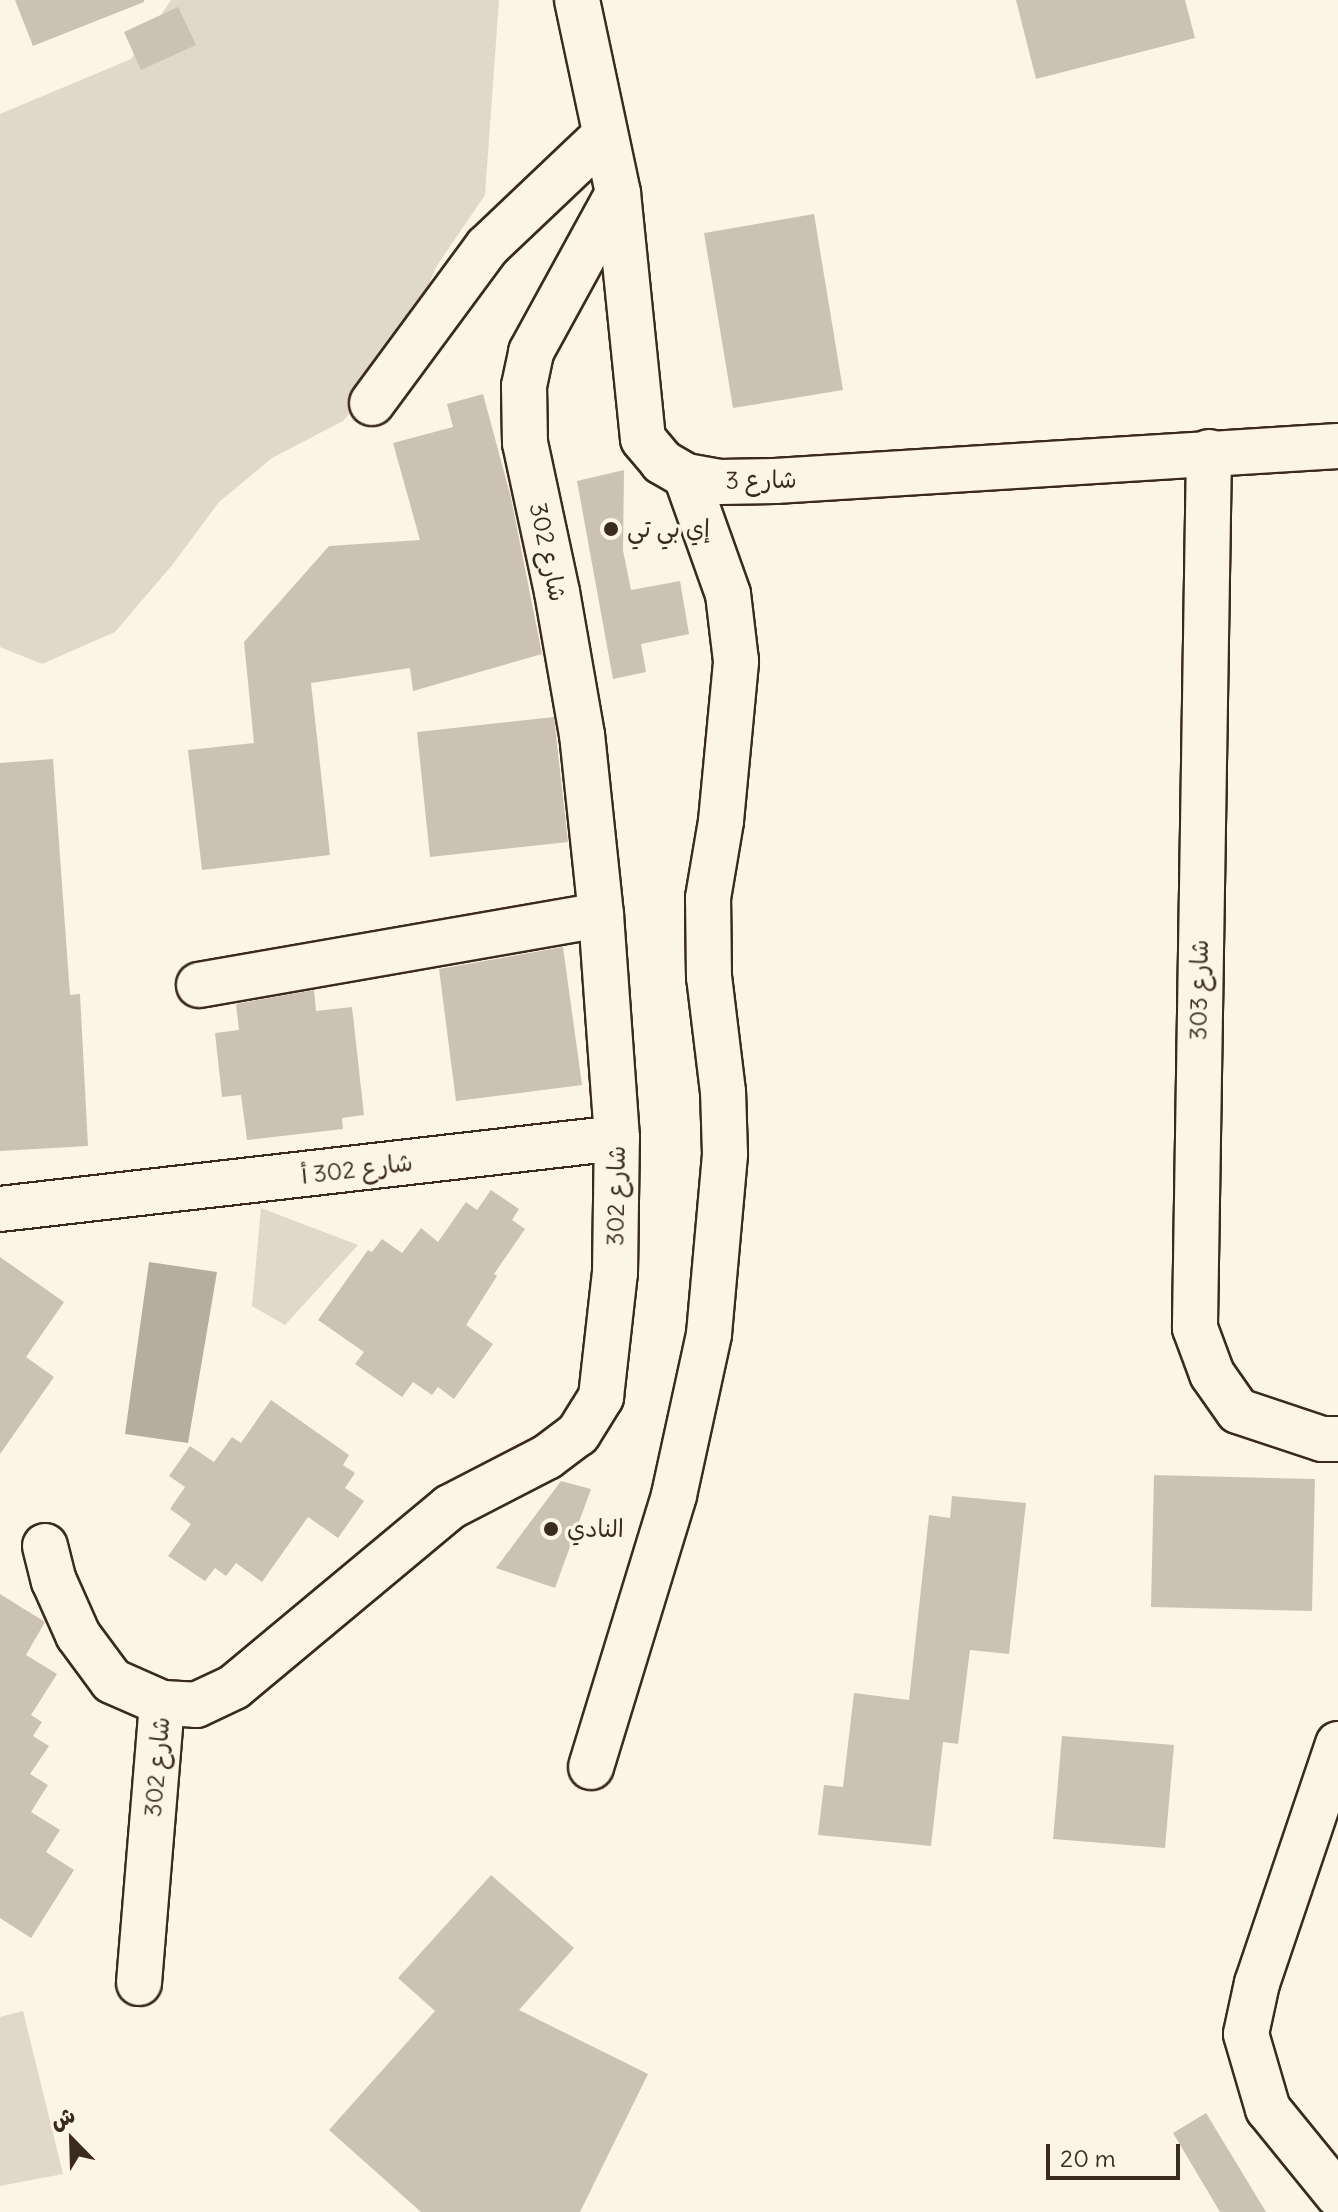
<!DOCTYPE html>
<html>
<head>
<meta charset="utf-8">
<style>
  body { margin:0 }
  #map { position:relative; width:1338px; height:2212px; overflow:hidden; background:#fcf5e5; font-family:Delius,"Playpen Sans Arabic",sans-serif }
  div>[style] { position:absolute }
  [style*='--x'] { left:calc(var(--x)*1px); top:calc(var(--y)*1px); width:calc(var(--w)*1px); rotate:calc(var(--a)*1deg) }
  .green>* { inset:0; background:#e0d8c8 }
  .water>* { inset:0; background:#b7ad9e }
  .building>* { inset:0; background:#ccc2b3 }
  .roads { filter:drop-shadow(2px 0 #3b2a1e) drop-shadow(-2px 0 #3b2a1e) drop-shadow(0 2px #3b2a1e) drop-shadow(0 -2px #3b2a1e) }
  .minor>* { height:44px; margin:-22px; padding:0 22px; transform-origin:22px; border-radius:22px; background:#fcf5e5 }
  .dots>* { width:22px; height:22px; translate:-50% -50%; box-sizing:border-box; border:4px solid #fcf5e5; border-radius:50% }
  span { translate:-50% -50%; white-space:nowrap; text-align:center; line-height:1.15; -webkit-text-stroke:7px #fcf5e5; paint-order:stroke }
  .street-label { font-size:24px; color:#3b2a1e }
  .poi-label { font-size:24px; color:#3b2a1e }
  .left { translate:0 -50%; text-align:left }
  .north { position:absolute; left:32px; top:2100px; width:80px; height:80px; -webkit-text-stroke:6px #fcf5e5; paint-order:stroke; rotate:337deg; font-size:22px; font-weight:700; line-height:32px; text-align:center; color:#3b2a1e }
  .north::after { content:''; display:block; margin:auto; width:28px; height:36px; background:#3b2a1e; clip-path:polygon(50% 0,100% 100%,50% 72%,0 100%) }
  .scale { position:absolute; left:1046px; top:2144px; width:134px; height:36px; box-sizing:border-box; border:4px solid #3b2a1e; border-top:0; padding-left:10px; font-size:24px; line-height:28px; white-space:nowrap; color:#3b2a1e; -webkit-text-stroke:6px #fcf5e5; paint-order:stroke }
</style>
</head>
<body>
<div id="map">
  <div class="green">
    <i style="clip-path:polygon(171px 0,499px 0,485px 195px,436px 267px,401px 353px,343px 421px,272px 458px,219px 502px,173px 564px,115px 632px,42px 664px,0 647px,0 114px,131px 59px)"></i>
    <i style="clip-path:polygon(261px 1208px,358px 1245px,285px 1325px,252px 1306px)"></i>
    <i style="clip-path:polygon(23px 2011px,63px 2174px,0 2186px,0 2017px)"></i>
  </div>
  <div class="water">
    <i style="clip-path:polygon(149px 1262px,217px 1272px,188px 1443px,125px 1434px)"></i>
  </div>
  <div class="building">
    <i style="clip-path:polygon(15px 0,144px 0,144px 2px,33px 46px)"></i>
    <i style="clip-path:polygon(1016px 0,1185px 0,1195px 38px,1036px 79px)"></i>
    <i style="clip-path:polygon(178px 7px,196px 45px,141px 70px,124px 32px)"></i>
    <i style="clip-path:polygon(814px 214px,843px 390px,733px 408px,704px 233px)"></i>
    <i style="clip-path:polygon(483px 394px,511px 498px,542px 654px,413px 691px,410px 668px,311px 683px,330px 855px,202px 870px,188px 750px,254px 743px,244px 642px,329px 546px,420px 540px,393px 443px,453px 427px,447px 404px)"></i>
    <i style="clip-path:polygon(624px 470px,623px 550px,631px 590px,680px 581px,689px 634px,641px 644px,646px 672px,613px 679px,577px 481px)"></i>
    <i style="clip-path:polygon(554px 717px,568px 842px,430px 857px,417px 732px)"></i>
    <i style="clip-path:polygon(53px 759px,70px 995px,80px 994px,88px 1146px,0 1151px,0 763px)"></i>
    <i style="clip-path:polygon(563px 947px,582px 1085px,456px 1101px,439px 969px)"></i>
    <i style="clip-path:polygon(314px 990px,316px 1011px,352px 1007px,364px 1115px,342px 1118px,343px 1129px,247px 1140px,241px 1095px,222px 1097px,215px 1033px,239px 1030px,236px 1004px)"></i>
    <i style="clip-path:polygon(491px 1190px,519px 1209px,512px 1220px,525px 1229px,494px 1274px,497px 1276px,466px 1325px,493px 1344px,454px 1399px,438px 1387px,432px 1395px,413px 1382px,402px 1397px,355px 1364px,364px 1352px,318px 1320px,368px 1250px,372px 1252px,382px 1239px,402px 1253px,421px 1228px,438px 1242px,466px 1202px,477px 1210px)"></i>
    <i style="clip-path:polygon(0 1257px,64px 1302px,26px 1357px,54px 1377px,0 1454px)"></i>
    <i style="clip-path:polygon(271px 1400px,349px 1455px,343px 1465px,355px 1473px,345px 1488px,364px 1501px,338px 1538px,308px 1517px,262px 1582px,236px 1563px,226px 1576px,215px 1568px,205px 1581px,168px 1556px,191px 1524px,170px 1509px,185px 1487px,169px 1476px,190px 1446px,214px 1462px,232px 1437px,241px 1443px)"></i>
    <i style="clip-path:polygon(1154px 1475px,1315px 1479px,1312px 1611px,1151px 1607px)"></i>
    <i style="clip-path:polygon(561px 1481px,591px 1489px,555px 1588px,496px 1568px)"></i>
    <i style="clip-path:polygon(952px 1496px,1026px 1503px,1009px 1654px,970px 1650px,958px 1744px,943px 1742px,931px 1846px,818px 1835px,824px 1785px,843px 1787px,854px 1693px,909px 1700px,929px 1515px,950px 1518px)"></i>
    <i style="clip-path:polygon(0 1594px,45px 1622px,26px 1655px,57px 1674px,31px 1715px,42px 1722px,33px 1736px,49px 1746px,30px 1774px,48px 1785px,31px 1812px,60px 1830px,46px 1852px,74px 1870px,31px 1938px,0 1918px)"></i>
    <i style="clip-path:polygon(1062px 1736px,1174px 1745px,1165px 1848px,1053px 1839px)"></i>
    <i style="clip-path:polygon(491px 1875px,574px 1948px,519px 2010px,648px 2074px,580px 2212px,421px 2212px,329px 2130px,435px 2011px,398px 1978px)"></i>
    <i style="clip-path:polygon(1206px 2113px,1266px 2212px,1220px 2212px,1173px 2133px)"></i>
  </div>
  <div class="roads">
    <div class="minor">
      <i style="--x:577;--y:0;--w:197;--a:78"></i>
      <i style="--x:618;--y:193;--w:247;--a:84.2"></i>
      <i style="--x:643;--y:439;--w:30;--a:50"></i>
      <i style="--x:662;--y:462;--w:28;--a:30"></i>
      <i style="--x:686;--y:476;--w:34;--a:10"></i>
      <i style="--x:719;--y:482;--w:56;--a:-1"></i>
      <i style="--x:775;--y:481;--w:564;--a:-3.56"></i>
      <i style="--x:372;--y:403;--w:194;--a:-53.6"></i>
      <i style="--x:487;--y:247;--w:161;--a:-43.5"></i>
      <i style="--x:1209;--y:452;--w:876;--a:90.92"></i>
      <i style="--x:1195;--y:1328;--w:49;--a:69.7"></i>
      <i style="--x:1212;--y:1374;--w:45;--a:54.9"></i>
      <i style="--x:1238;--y:1411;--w:89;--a:18.4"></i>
      <i style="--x:1322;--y:1439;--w:16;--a:0"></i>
      <i style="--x:199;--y:985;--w:408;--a:-9.9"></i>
      <i style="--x:0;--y:1209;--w:621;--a:-6.56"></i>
      <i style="--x:45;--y:1546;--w:36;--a:76"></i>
      <i style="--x:54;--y:1581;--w:59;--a:66"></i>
      <i style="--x:78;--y:1635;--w:57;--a:53.5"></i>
      <i style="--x:112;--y:1681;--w:55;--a:23.7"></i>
      <i style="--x:162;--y:1703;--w:34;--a:3"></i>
      <i style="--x:196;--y:1705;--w:42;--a:-25.3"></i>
      <i style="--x:234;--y:1687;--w:281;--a:-39.8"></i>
      <i style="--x:450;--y:1507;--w:109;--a:-27.3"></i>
      <i style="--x:547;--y:1457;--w:39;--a:-37"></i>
      <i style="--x:578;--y:1434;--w:44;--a:-58.1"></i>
      <i style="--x:601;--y:1397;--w:125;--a:-83.6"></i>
      <i style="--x:615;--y:1273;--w:135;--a:-89.2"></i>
      <i style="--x:617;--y:1138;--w:224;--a:-94.1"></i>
      <i style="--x:601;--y:915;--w:181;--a:-96"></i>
      <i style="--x:582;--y:735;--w:145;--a:-99.9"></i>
      <i style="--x:557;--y:592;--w:152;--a:-102.1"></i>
      <i style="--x:525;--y:443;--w:57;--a:-91"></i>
      <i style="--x:524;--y:386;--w:35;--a:-78"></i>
      <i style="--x:531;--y:352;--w:181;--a:-61.3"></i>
      <i style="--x:1338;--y:1744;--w:252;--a:108.7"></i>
      <i style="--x:1257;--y:1983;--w:52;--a:102.2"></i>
      <i style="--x:1246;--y:2034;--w:78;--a:73.7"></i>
      <i style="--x:1268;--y:2109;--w:111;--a:50.9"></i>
      <i style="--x:591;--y:1767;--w:284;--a:-73"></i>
      <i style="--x:674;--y:1495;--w:165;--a:-77.7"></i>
      <i style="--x:709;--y:1334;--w:181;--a:-84.9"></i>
      <i style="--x:725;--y:1154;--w:62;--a:-91.8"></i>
      <i style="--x:723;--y:1092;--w:116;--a:-96.9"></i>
      <i style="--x:709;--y:977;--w:79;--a:-90.7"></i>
      <i style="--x:708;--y:898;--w:78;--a:-80.4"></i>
      <i style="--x:721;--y:821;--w:161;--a:-84.6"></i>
      <i style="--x:736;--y:661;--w:67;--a:-96.8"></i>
      <i style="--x:728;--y:594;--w:125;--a:-109.6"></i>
      <i style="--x:139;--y:1983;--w:281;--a:-85.3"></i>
    </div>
  </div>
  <div class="dots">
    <i style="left:611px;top:529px;background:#3b2a1e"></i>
    <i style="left:551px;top:1529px;background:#3b2a1e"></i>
  </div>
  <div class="street-label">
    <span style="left:761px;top:480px;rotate:-1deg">شارع 3</span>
    <span style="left:548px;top:552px;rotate:78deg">شارع 302</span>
    <span style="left:1199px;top:990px;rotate:-89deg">شارع 303</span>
    <span style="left:357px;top:1169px;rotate:-7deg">شارع 302 أ</span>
    <span style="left:616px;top:1196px;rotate:-89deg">شارع 302</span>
    <span style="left:157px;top:1767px;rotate:-85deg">شارع 302</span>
  </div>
  <div class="poi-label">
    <span class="left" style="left:627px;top:529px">إي بي تي</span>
    <span class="left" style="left:567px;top:1529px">النادي</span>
  </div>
  <div class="north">ش</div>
  <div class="scale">20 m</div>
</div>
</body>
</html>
